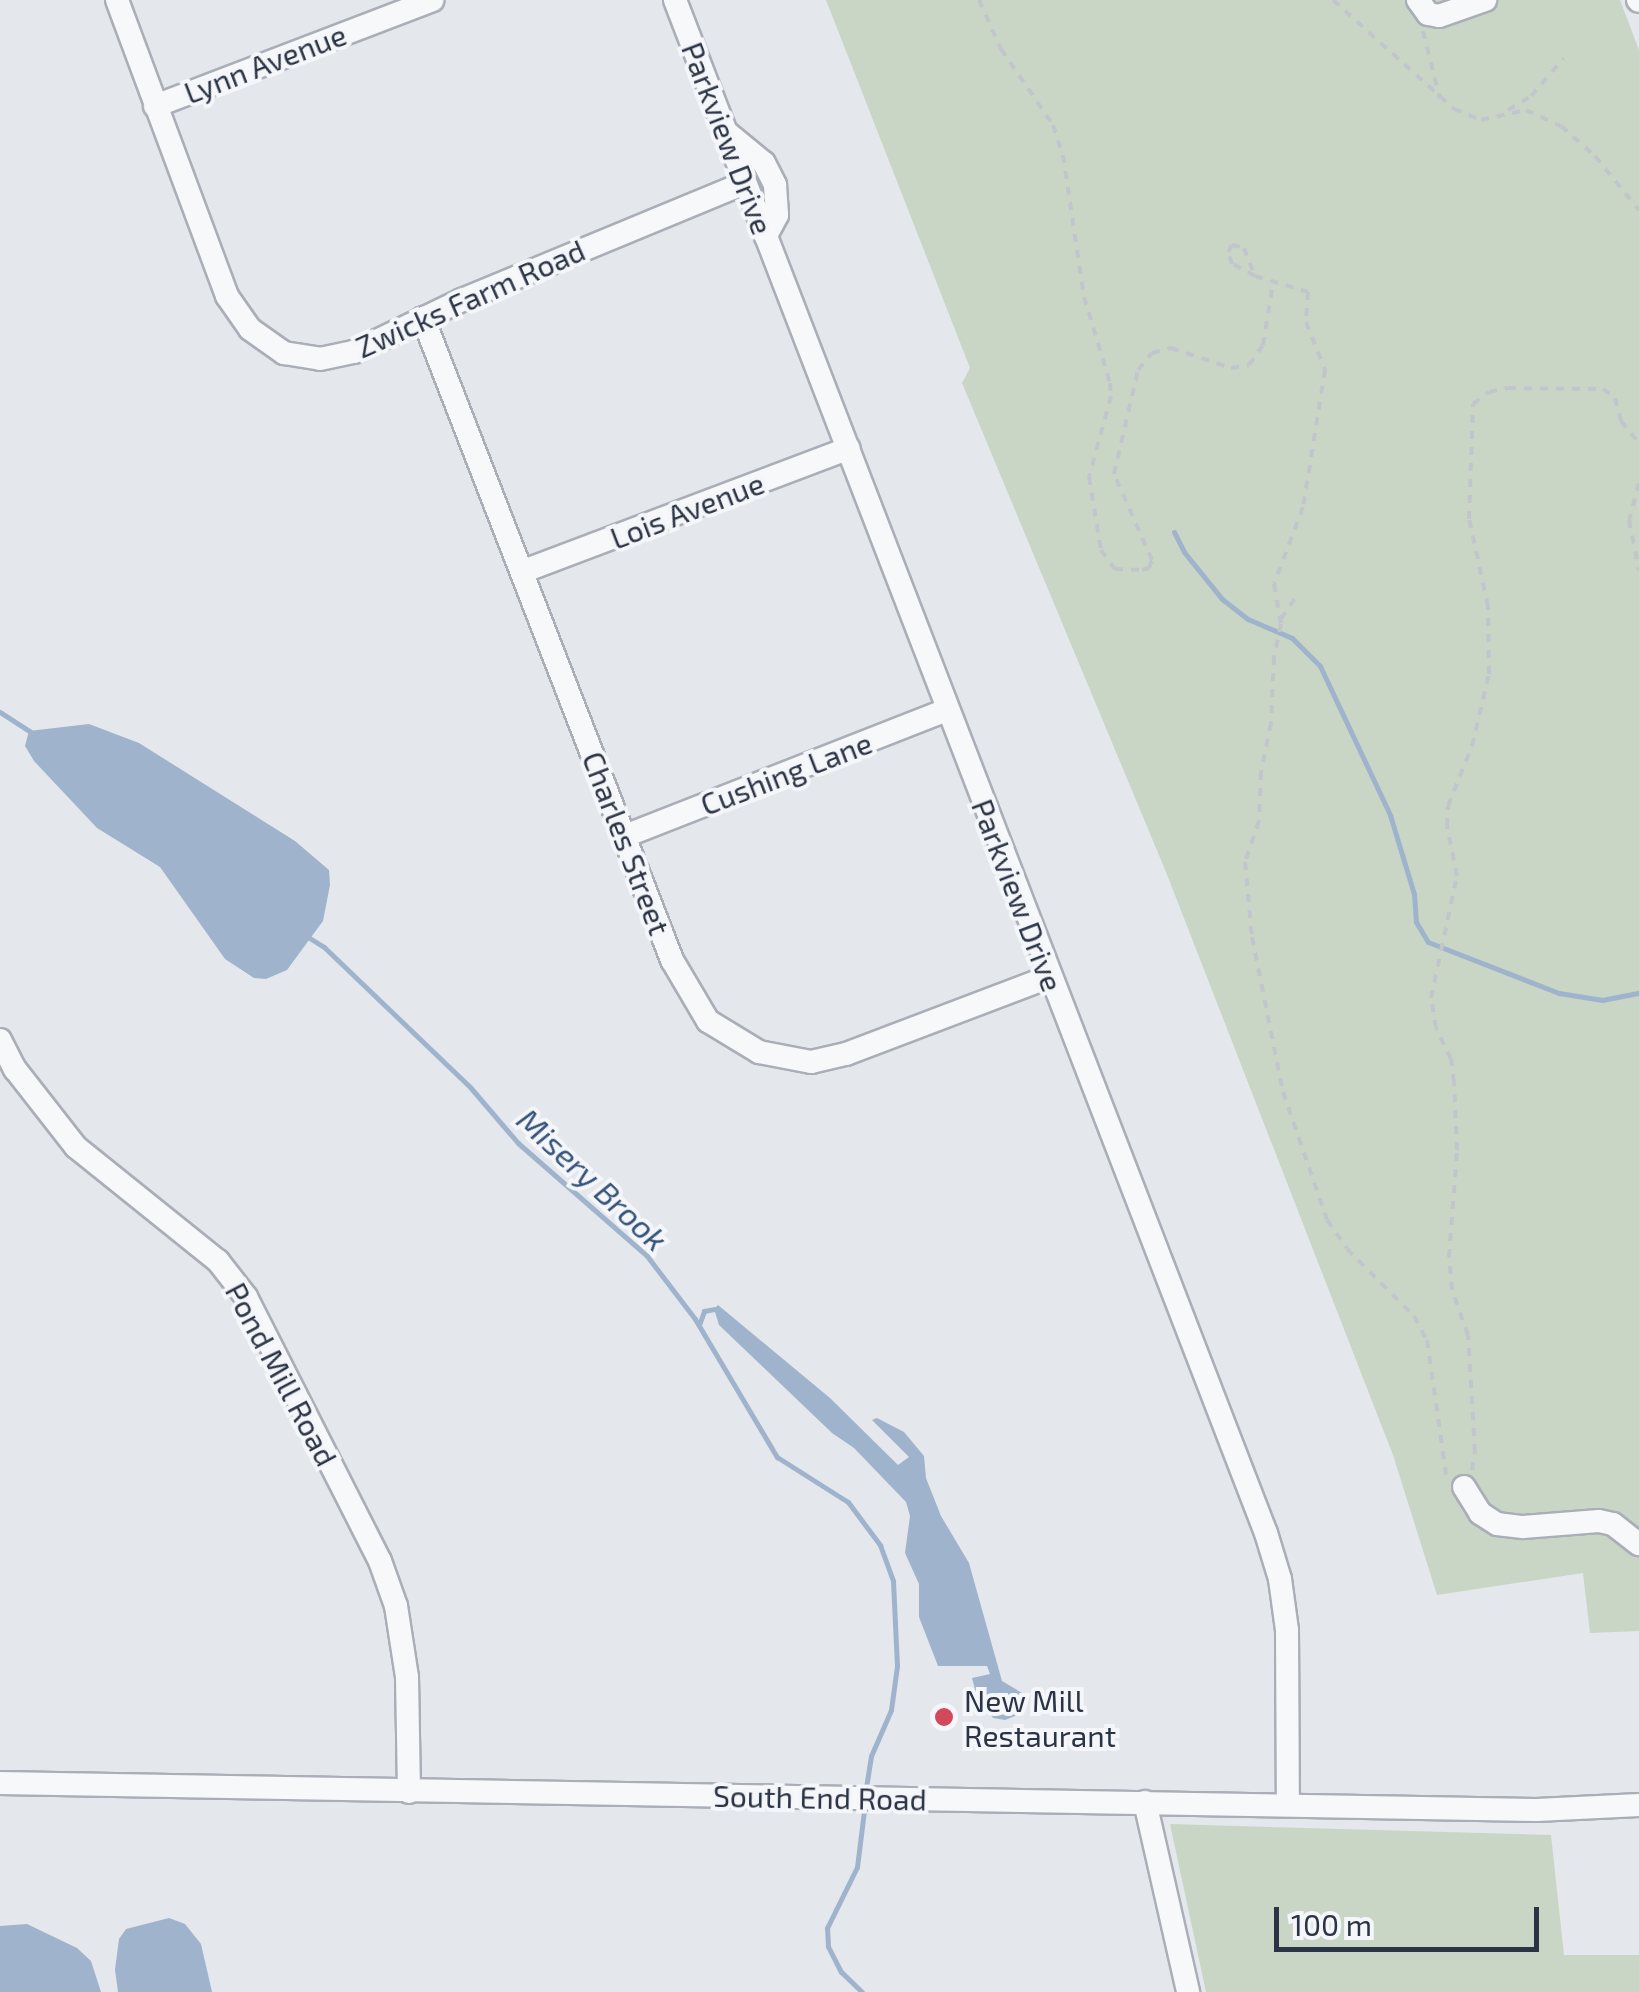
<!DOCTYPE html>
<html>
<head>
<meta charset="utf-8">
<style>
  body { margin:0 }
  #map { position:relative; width:1639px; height:1992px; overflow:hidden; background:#e4e7ec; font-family:"Exo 2",sans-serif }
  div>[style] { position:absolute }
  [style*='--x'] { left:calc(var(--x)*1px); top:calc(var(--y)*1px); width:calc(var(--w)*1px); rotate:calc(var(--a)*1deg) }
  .green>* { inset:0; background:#c9d6c5 }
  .water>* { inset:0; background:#9fb4cc }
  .stream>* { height:5px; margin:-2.5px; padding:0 2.5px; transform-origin:2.5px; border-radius:2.5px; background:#9fb4cc }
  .path>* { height:4px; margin-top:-2px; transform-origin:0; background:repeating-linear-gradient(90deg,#c2c5cb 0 8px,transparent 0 16px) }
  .roads { filter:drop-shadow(2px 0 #a9aeb7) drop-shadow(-2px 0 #a9aeb7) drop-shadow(0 2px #a9aeb7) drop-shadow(0 -2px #a9aeb7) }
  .minor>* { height:22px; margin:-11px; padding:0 11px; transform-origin:11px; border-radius:11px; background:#f7f8fa }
  .dots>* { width:28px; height:28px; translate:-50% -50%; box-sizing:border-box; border:5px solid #f4f6f9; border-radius:50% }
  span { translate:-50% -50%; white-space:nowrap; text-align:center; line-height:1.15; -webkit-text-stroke:8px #f4f6f9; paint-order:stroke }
  .street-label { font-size:30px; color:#2b3445 }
  .poi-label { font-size:30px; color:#2b3445 }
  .left { translate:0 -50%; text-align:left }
  .water-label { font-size:32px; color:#34527a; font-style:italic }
  .scale { position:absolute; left:1274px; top:1907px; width:265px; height:45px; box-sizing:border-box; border:5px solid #2b3445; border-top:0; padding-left:12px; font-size:30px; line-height:35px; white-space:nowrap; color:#2b3445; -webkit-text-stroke:8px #f4f6f9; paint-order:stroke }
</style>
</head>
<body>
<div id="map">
  <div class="green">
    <i style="clip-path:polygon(826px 0,1620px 0,1639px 50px,1639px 1631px,1590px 1633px,1583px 1573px,1437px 1595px,1393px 1455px,1166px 872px,962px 383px,970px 368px)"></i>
    <i style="clip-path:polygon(1170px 1824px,1551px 1835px,1564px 1955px,1639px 1955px,1639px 1992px,1206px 1992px)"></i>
  </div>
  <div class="water">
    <i style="clip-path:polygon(89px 724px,139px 743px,295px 841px,329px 870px,330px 885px,323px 921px,287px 970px,266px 979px,254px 978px,225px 959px,160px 867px,97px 828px,34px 761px,25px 746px,29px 731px)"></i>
    <i style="clip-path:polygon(718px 1305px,830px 1398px,898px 1465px,909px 1457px,872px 1420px,877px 1418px,904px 1432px,924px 1456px,926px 1478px,941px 1516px,969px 1563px,1002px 1681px,1027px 1696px,1015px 1716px,1005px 1720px,993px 1718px,976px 1693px,972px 1678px,990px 1674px,987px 1666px,938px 1666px,919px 1617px,919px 1584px,905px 1553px,910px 1516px,906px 1502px,854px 1448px,832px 1433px,719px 1325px,714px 1309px)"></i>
    <i style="clip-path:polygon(169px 1918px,185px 1924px,201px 1944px,212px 1992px,118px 1992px,115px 1970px,119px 1939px,126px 1929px)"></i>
    <i style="clip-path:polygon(27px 1924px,77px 1948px,91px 1961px,101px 1992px,0 1992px,0 1926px)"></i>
  </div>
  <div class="stream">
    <i style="--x:1174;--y:532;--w:22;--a:63"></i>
    <i style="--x:1184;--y:552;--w:60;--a:51"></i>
    <i style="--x:1222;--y:599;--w:33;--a:38"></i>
    <i style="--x:1248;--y:619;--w:48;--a:23.4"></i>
    <i style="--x:1292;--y:638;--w:40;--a:45"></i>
    <i style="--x:1320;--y:666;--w:165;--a:64.8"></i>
    <i style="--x:1390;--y:815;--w:83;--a:73.1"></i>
    <i style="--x:1414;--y:894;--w:28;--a:86"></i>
    <i style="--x:1416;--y:922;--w:23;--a:59"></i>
    <i style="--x:1428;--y:942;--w:141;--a:21.3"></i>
    <i style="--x:1559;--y:993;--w:44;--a:9.2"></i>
    <i style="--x:1602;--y:1000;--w:38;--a:-11"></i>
    <i style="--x:0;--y:712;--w:37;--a:33"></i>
    <i style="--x:308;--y:937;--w:19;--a:32"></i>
    <i style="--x:324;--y:947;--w:202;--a:43.8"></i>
    <i style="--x:470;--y:1087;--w:74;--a:49.4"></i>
    <i style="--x:518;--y:1143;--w:171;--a:41.2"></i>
    <i style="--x:647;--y:1256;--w:79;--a:52.7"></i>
    <i style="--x:695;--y:1319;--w:161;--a:59.3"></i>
    <i style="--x:777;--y:1457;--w:84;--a:32.4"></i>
    <i style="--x:848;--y:1502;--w:54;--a:53.3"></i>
    <i style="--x:880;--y:1545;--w:38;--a:70"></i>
    <i style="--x:893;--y:1581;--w:85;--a:87.3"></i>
    <i style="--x:897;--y:1666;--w:44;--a:97.8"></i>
    <i style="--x:891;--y:1710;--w:50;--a:113.5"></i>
    <i style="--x:871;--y:1756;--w:36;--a:99"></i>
    <i style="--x:699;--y:1325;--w:15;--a:-70"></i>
    <i style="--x:704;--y:1311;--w:10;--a:-11"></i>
    <i style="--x:862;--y:1992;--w:29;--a:-136"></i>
    <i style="--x:841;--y:1972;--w:29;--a:-117"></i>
    <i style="--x:828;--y:1946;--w:18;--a:-93"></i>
    <i style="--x:827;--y:1928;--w:68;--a:-63.8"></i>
    <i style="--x:857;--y:1867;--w:64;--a:-82.9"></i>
  </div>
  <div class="path">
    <i style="--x:979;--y:0;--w:54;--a:65.8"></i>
    <i style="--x:1001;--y:49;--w:92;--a:55.6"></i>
    <i style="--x:1053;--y:125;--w:32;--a:72"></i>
    <i style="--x:1063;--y:155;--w:144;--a:81.6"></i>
    <i style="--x:1084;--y:297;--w:90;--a:73.2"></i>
    <i style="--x:1110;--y:383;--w:13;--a:86"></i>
    <i style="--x:1111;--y:396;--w:84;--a:105.2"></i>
    <i style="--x:1089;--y:477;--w:74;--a:80.7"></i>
    <i style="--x:1101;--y:550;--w:24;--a:54"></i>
    <i style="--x:1115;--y:569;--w:27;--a:2"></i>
    <i style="--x:1142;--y:570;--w:7;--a:-16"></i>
    <i style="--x:1149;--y:568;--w:9;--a:-69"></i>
    <i style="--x:1152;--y:560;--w:94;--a:-113.8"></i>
    <i style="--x:1114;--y:474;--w:107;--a:-77"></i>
    <i style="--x:1138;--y:370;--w:22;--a:-51"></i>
    <i style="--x:1152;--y:353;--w:20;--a:-15"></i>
    <i style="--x:1171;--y:348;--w:63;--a:18.4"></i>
    <i style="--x:1231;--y:368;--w:18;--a:-9"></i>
    <i style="--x:1249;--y:365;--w:24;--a:-55"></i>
    <i style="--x:1263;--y:345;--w:63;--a:-80.8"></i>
    <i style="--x:1333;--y:0;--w:163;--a:42"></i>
    <i style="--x:1454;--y:109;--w:29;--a:22"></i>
    <i style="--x:1481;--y:120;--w:46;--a:-12.5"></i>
    <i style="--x:1526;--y:110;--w:38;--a:25"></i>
    <i style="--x:1561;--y:126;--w:45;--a:41.4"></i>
    <i style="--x:1595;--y:156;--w:70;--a:50.8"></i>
    <i style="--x:1423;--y:31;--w:70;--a:76"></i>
    <i style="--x:1508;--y:110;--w:27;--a:-31"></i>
    <i style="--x:1531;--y:96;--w:50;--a:-49"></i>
    <i style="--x:1255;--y:276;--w:26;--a:-152"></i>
    <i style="--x:1232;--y:264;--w:13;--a:-108"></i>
    <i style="--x:1228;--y:252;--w:8;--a:-60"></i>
    <i style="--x:1232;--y:245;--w:12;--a:14"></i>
    <i style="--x:1244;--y:248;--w:30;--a:69"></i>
    <i style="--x:1255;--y:276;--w:55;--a:16.8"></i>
    <i style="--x:1308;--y:292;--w:30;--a:94"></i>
    <i style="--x:1306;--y:322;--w:52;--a:68.4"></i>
    <i style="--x:1325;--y:370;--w:139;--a:99.1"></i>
    <i style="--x:1303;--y:507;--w:82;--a:110.6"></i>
    <i style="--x:1274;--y:584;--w:41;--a:80.1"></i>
    <i style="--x:1281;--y:624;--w:34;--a:102"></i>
    <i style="--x:1274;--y:657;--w:66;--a:92.6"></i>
    <i style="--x:1271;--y:723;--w:50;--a:101.5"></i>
    <i style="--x:1261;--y:772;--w:49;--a:92.3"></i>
    <i style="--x:1259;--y:821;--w:43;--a:108.9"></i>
    <i style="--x:1245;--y:862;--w:75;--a:84.7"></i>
    <i style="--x:1252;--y:937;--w:158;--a:78.7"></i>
    <i style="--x:1283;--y:1092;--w:135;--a:71"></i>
    <i style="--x:1327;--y:1220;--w:35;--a:55"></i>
    <i style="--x:1347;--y:1249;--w:95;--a:45"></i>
    <i style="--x:1414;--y:1316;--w:27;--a:62"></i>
    <i style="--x:1427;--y:1340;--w:141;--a:81.9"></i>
    <i style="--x:1639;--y:483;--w:38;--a:105"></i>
    <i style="--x:1629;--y:520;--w:51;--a:78.7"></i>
    <i style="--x:1281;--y:619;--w:27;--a:-56"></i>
    <i style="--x:1472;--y:1470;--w:18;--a:-81"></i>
    <i style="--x:1475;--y:1452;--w:117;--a:-93.4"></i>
    <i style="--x:1468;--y:1335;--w:48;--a:-109.6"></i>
    <i style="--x:1452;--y:1290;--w:33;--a:-95"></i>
    <i style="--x:1449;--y:1257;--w:107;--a:-85.7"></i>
    <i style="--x:1457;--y:1150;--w:68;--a:-92.5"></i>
    <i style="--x:1454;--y:1082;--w:23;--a:-97"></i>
    <i style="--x:1451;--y:1059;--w:34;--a:-116"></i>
    <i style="--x:1436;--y:1028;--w:30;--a:-99"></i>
    <i style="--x:1431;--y:998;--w:125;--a:-78"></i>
    <i style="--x:1457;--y:876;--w:51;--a:-101.3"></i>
    <i style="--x:1447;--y:826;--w:20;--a:-87"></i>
    <i style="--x:1448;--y:806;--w:65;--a:-68.2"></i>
    <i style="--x:1472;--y:746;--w:74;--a:-76.7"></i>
    <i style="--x:1489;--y:674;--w:68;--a:-90.8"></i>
    <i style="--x:1488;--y:606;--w:89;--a:-102.3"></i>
    <i style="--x:1469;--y:519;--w:115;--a:-88"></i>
    <i style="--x:1473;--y:404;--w:20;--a:-37"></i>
    <i style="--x:1489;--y:392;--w:19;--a:-12"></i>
    <i style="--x:1508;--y:388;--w:95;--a:0.6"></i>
    <i style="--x:1603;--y:389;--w:15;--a:37"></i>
    <i style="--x:1615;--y:398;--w:24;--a:75"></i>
    <i style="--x:1621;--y:421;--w:28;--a:51"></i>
  </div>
  <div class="roads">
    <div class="minor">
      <i style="--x:117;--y:0;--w:316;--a:69.6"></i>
      <i style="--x:227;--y:296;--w:40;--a:55.1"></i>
      <i style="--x:250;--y:329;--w:42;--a:35.2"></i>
      <i style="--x:284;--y:353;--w:36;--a:9"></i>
      <i style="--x:320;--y:359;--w:35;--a:-12"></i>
      <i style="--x:354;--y:352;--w:120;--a:-25.7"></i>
      <i style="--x:462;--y:300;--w:305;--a:-22.5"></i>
      <i style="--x:675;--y:0;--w:1643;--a:68.92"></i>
      <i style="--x:1266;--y:1533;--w:48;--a:73.1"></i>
      <i style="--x:1280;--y:1579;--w:51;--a:82.2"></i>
      <i style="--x:1287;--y:1630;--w:173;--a:89.7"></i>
      <i style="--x:1418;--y:0;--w:17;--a:54"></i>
      <i style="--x:1428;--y:14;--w:11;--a:10"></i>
      <i style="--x:1439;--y:16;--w:49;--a:-19.2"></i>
      <i style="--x:1638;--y:0;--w:1;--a:45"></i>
      <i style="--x:155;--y:106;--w:297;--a:-20.9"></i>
      <i style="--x:725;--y:131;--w:50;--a:39.4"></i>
      <i style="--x:764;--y:163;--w:25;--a:63"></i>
      <i style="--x:775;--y:185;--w:30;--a:86"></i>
      <i style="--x:777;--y:215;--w:24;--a:118"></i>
      <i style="--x:423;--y:318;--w:689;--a:68.8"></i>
      <i style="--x:672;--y:960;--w:71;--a:59.5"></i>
      <i style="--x:708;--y:1021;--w:60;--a:31.3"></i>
      <i style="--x:759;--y:1052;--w:53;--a:10.9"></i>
      <i style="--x:811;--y:1062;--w:36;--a:-13"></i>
      <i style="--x:846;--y:1054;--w:217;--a:-20.8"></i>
      <i style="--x:524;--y:571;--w:347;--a:-20.7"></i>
      <i style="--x:625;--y:836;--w:346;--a:-21.4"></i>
      <i style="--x:0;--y:1040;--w:33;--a:63"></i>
      <i style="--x:15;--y:1069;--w:99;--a:52"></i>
      <i style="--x:76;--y:1147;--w:182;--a:38.8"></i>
      <i style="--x:218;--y:1261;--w:46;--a:52.1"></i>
      <i style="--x:246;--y:1297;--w:296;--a:63.1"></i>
      <i style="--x:380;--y:1561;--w:48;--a:70.4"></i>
      <i style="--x:396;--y:1606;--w:72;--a:81.2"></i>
      <i style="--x:407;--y:1677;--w:115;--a:89"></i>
      <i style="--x:1464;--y:1487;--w:31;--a:58"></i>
      <i style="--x:1480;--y:1513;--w:20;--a:33"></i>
      <i style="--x:1497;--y:1524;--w:26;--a:7"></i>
      <i style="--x:1523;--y:1527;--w:76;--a:-4.5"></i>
      <i style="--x:1599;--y:1521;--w:14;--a:12"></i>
      <i style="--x:1613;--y:1524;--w:33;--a:38"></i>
      <i style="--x:0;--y:1783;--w:1537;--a:1.01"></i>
      <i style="--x:1537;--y:1810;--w:102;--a:-2.8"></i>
      <i style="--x:1145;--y:1802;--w:195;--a:77.2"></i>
    </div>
  </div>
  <div class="dots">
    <i style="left:944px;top:1717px;background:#d1495b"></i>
  </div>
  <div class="street-label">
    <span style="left:265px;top:63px;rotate:-21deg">Lynn Avenue</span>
    <span style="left:728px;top:138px;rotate:69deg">Parkview Drive</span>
    <span style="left:470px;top:298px;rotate:-24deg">Zwicks Farm Road</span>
    <span style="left:687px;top:510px;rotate:-21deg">Lois Avenue</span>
    <span style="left:786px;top:773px;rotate:-21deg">Cushing Lane</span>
    <span style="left:627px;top:843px;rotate:69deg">Charles Street</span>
    <span style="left:1018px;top:895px;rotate:69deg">Parkview Drive</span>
    <span style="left:282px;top:1374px;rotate:62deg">Pond Mill Road</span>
    <span style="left:820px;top:1797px;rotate:1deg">South End Road</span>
  </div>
  <div class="poi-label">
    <span class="left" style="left:964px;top:1717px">New Mill<br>Restaurant</span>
  </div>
  <div class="water-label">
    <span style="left:593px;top:1179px;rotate:43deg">Misery Brook</span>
  </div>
  <div class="scale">100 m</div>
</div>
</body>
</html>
